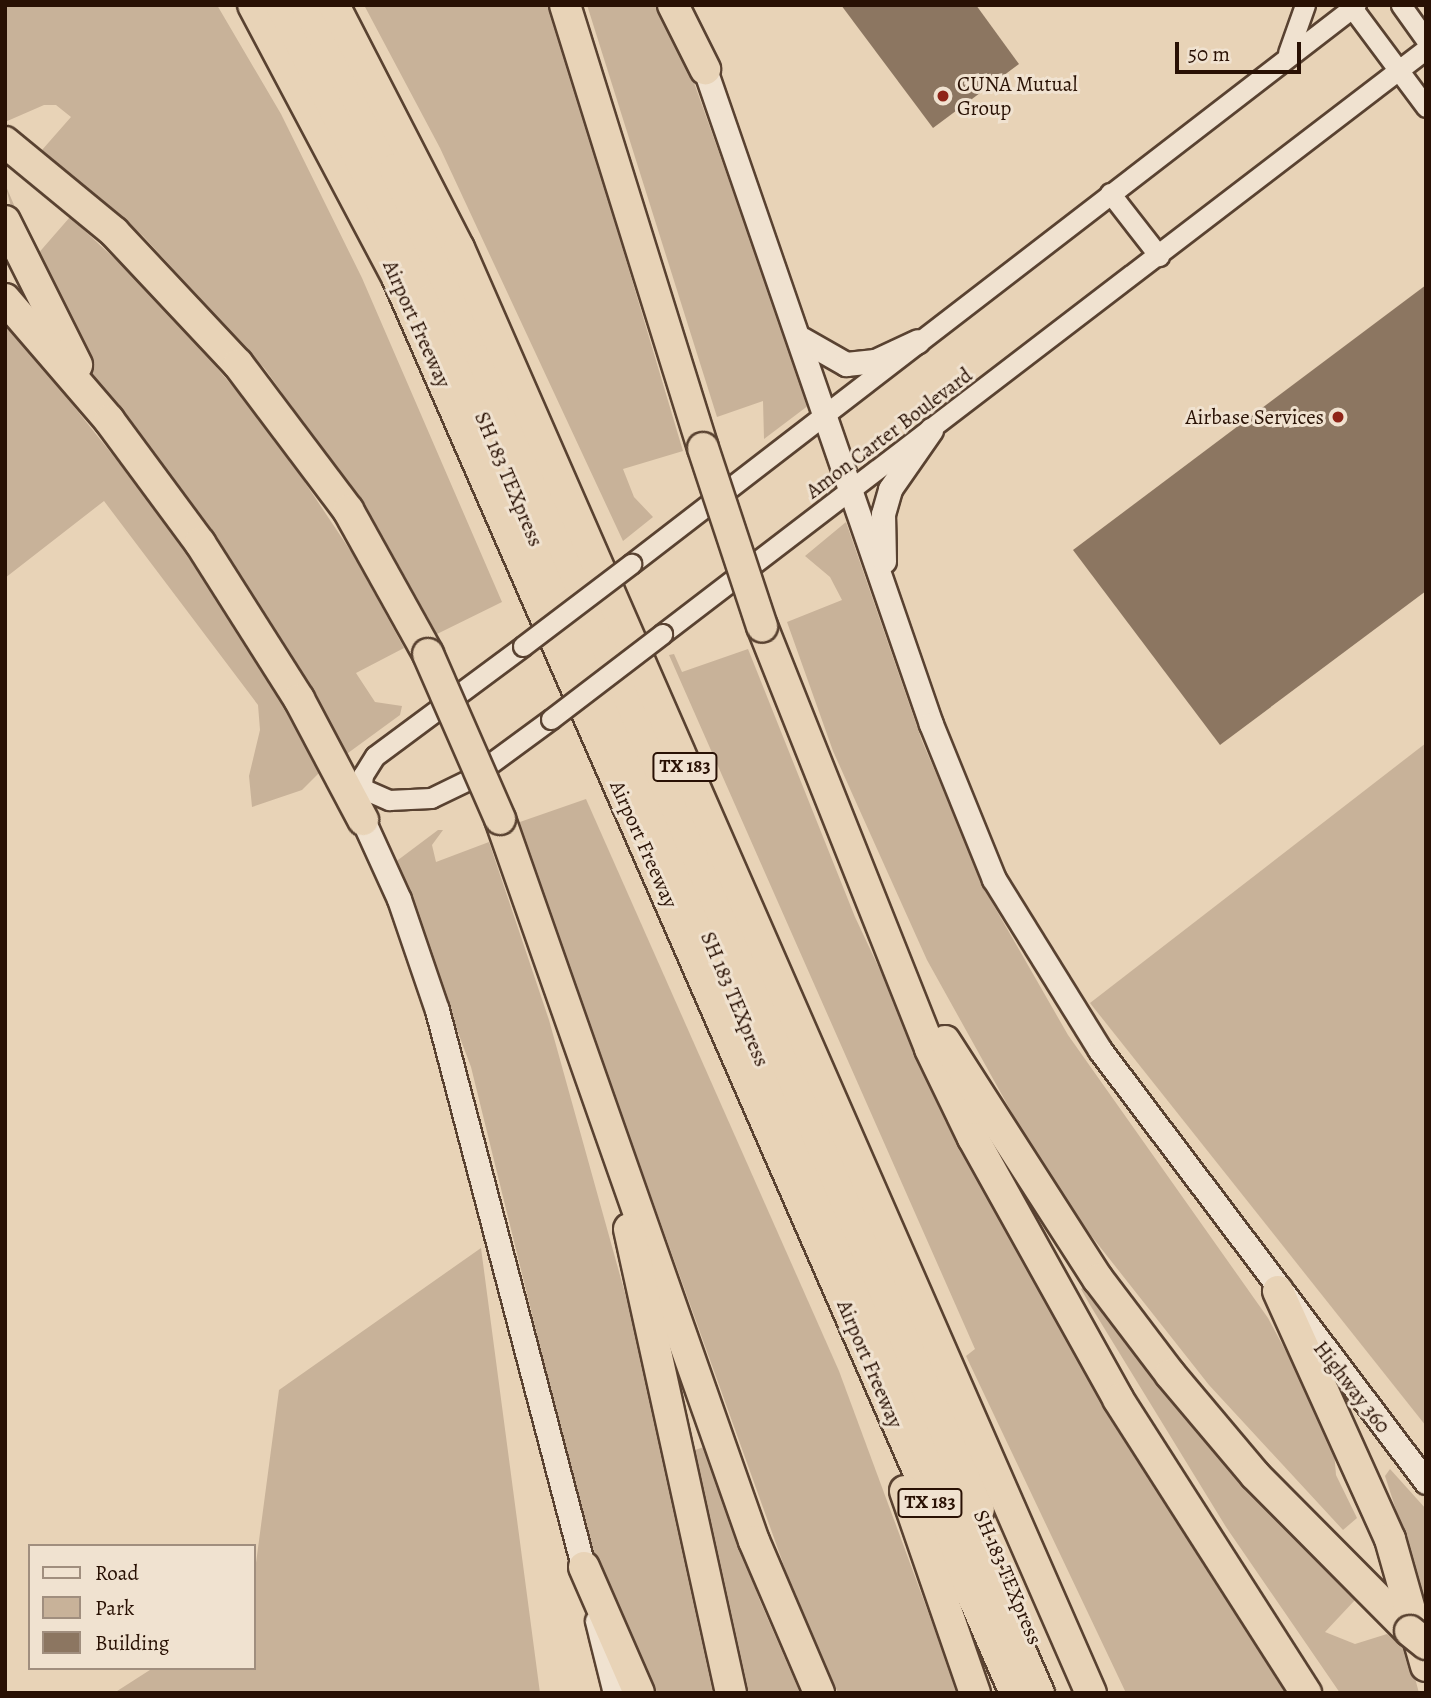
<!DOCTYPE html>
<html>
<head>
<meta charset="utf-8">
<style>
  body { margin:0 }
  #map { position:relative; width:1431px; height:1698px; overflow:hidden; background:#e8d3b7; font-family:Alegreya,serif }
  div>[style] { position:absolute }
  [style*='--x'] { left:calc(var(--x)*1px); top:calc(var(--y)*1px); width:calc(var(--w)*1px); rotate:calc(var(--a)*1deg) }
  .green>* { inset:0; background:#c8b299 }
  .building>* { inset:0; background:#8c7661 }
  .roads { filter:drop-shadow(2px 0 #594231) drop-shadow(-2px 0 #594231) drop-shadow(0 2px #594231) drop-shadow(0 -2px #594231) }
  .tertiary>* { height:19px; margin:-9.5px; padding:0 9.5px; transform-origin:9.5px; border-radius:9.5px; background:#f0e2d0 }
  .secondary>* { height:23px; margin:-11.5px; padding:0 11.5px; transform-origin:11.5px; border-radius:11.5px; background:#f0e2d0 }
  .motorway>* { height:30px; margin:-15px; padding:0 15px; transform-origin:15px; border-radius:15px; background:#e8d3b7 }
  .bridges { filter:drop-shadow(2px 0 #594231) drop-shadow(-2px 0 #594231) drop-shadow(0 2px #594231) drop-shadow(0 -2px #594231) }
  .tertiary-bridge>* { height:19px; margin:-9.5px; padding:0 9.5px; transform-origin:9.5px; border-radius:9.5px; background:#f0e2d0 }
  .motorway-bridge>* { height:30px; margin:-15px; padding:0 15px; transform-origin:15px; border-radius:15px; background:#e8d3b7 }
  .dots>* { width:19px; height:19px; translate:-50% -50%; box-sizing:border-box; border:4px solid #f0e2d0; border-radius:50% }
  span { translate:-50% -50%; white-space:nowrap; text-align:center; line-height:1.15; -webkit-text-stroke:6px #f0e2d0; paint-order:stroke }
  .shield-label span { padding:2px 5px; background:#f0e2d0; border:2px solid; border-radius:5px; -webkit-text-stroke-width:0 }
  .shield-label { font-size:19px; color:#291104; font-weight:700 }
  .poi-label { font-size:21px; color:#291104 }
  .left { translate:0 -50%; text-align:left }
  .right { translate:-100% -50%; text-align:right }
  .street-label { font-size:21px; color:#291104 }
  .frame { position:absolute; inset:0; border:7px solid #291104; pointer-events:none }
  .legend { position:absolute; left:28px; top:1544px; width:228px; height:126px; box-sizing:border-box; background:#f0e2d0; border:2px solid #a08e7e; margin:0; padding:9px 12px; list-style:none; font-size:21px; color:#291104 }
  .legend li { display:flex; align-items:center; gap:14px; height:35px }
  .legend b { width:35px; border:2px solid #a08e7e }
  .scale { position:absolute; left:1175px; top:42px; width:126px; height:32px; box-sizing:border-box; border:4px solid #291104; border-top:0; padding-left:9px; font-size:21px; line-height:24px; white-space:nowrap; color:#291104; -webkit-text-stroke:5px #f0e2d0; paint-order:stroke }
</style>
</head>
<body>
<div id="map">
  <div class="green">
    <i style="clip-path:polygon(5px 5px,217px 5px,281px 114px,362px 278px,502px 602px,437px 634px,374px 521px,265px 369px,143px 236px,42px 150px,71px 117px,56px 105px,44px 105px,5px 122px)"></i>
    <i style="clip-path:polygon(364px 5px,550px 5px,683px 451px,623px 469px,634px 497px,653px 517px,623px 541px,440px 148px)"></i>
    <i style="clip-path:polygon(587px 5px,663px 5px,682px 49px,809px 405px,764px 439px,763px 401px,717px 417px)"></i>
    <i style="clip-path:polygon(5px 184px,36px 256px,70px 217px,163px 304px,272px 433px,354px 556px,404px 648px,356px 673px,375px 702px,402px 706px,400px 715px,348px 753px,342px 753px,77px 352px,15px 222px)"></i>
    <i style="clip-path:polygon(5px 320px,158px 512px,237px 624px,322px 770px,302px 790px,252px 807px,249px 776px,260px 730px,258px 705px,104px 501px,5px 578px)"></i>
    <i style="clip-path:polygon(846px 522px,922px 741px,990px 899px,1068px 1035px,1268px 1318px,1335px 1443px,1388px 1576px,1334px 1451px,1336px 1475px,1357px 1518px,1343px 1530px,1209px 1385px,1089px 1233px,1022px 1131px,927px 960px,833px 751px,787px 622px,842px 600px,830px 577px,805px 556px)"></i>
    <i style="clip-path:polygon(748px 649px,855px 917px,928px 1072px,1298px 1693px,1126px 1693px,966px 1356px,975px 1349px,669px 655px,674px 654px,682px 672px)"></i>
    <i style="clip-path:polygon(1426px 743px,1426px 1426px,1090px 1003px)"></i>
    <i style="clip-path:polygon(586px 799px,839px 1371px,958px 1693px,838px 1693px,797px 1602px,517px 823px)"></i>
    <i style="clip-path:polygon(438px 830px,443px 830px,432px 845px,436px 862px,489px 842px,549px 1020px,643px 1358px,715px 1693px,653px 1693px,595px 1570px,471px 1067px,394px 863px)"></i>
    <i style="clip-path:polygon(481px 1248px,540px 1693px,114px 1693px,153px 1668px,254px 1668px,254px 1578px,279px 1390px)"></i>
    <i style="clip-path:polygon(1086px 1286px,1210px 1446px,1355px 1600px,1325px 1632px,1355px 1644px,1387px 1634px,1408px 1652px,1419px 1693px,1340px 1693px,1226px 1527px,1090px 1305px,1081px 1289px)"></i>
    <i style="clip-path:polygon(704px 1447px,760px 1601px,800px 1693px,744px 1693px,695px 1450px)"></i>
    <i style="clip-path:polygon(1390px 1469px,1426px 1509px,1426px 1602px,1385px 1476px)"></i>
  </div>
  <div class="building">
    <i style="clip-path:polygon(841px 5px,976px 5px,1019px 64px,933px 128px)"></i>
    <i style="clip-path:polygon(1426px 285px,1426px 591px,1220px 745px,1073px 550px)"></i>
  </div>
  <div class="roads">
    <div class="tertiary">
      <i style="--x:1350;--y:5;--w:127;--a:53.3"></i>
      <i style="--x:1401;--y:5;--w:43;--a:54.5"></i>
      <i style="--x:1288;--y:53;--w:51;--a:-70.5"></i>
      <i style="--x:1110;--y:193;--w:80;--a:52.1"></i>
      <i style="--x:631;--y:564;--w:915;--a:-37.63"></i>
      <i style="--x:662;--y:634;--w:962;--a:-37.44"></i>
      <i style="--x:350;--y:783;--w:43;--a:23.6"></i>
      <i style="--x:389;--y:800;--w:42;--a:-2.7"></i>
      <i style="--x:431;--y:798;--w:41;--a:-25.9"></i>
      <i style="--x:468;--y:780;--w:103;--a:-36.3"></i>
      <i style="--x:360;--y:808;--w:33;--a:-85"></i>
      <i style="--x:363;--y:775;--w:22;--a:-58"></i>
      <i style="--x:375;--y:756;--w:184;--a:-36.6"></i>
    </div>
    <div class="secondary">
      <i style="--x:700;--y:55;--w:708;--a:70.95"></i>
      <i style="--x:931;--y:724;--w:167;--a:67.9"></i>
      <i style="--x:994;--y:879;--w:201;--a:58.2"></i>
      <i style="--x:1100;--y:1050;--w:541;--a:52.96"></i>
      <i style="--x:802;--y:339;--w:51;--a:29.6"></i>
      <i style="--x:846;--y:364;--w:29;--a:-6"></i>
      <i style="--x:875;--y:361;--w:47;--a:-24.9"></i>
      <i style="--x:884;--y:561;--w:47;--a:-91.2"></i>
      <i style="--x:883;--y:514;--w:26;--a:-74"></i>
      <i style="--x:890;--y:489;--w:72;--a:-55.2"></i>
      <i style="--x:363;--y:820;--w:87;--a:65.5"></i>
      <i style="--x:399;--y:899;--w:117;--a:71.1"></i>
      <i style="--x:437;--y:1010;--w:590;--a:75.28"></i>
      <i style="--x:597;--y:1621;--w:74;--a:76"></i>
    </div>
    <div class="motorway">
      <i style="--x:253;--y:5;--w:308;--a:62.1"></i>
      <i style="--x:397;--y:277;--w:1545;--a:66.42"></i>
      <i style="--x:281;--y:5;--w:330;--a:63"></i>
      <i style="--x:431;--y:299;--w:1521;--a:66.44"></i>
      <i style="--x:306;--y:5;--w:187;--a:61.5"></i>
      <i style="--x:395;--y:169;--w:210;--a:65.3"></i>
      <i style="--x:483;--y:360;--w:1252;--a:66.67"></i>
      <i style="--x:334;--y:5;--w:273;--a:62.8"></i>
      <i style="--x:459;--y:248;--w:1577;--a:66.38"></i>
      <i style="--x:565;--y:5;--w:464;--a:72.7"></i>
      <i style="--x:673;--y:5;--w:72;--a:63.4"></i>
      <i style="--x:5;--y:142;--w:141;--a:39.5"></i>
      <i style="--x:114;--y:232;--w:181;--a:46.8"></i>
      <i style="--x:238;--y:364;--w:183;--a:53"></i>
      <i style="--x:348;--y:510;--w:165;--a:60.9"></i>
      <i style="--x:5;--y:221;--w:161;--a:63.4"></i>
      <i style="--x:5;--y:299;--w:160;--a:49.3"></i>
      <i style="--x:109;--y:420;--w:153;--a:53.5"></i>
      <i style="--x:200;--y:543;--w:185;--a:57.6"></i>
      <i style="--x:299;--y:699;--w:137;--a:62.1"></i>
      <i style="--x:762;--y:626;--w:455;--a:68.3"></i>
      <i style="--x:930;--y:1049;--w:99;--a:64.2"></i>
      <i style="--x:973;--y:1138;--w:299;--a:60.9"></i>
      <i style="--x:1118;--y:1399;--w:349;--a:57.4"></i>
      <i style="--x:500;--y:819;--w:765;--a:70.62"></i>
      <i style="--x:754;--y:1541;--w:165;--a:66.8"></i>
      <i style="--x:945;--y:1041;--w:283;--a:57.3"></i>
      <i style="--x:1098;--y:1279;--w:119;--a:52.8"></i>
      <i style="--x:1170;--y:1374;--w:132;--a:49.9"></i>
      <i style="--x:1255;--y:1475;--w:220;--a:45.2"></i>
      <i style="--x:629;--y:1229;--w:475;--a:77.6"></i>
      <i style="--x:1278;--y:1291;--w:272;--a:65.7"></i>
      <i style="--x:1390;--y:1539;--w:132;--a:74.2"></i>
      <i style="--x:905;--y:1491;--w:214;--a:70.9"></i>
      <i style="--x:584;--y:1567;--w:137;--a:66.4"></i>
    </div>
  </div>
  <div class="bridges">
    <div class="tertiary-bridge">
      <i style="--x:523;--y:646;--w:136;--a:-37.2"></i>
      <i style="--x:551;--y:719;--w:140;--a:-37.4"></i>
    </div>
    <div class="motorway-bridge">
      <i style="--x:703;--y:448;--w:188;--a:71.7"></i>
      <i style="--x:428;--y:654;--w:180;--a:66.4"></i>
      <i style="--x:1410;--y:1631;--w:21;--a:39"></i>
    </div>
  </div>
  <div class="dots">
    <i style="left:943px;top:96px;background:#8f2418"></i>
    <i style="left:1338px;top:417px;background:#8f2418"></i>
  </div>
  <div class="shield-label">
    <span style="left:685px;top:767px">TX 183</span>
    <span style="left:930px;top:1503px">TX 183</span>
  </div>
  <div class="poi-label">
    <span class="left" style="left:957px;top:96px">CUNA Mutual<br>Group</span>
    <span class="right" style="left:1324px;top:417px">Airbase Services</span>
  </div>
  <div class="street-label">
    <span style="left:417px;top:324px;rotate:66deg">Airport Freeway</span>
    <span style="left:889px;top:433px;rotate:-37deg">Amon Carter Boulevard</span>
    <span style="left:509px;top:479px;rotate:67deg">SH 183 TEXpress</span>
    <span style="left:644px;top:844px;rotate:66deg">Airport Freeway</span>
    <span style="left:735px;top:999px;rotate:67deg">SH 183 TEXpress</span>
    <span style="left:870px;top:1364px;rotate:67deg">Airport Freeway</span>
    <span style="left:1352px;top:1387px;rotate:52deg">Highway 360</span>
    <span style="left:1008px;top:1577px;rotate:67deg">SH 183 TEXpress</span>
  </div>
  <div class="frame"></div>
  <ul class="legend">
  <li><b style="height:9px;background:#f0e2d0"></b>Road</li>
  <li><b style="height:19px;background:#c8b299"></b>Park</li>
  <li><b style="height:19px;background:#8c7661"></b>Building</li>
  </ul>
  <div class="scale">50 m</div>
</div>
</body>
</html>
